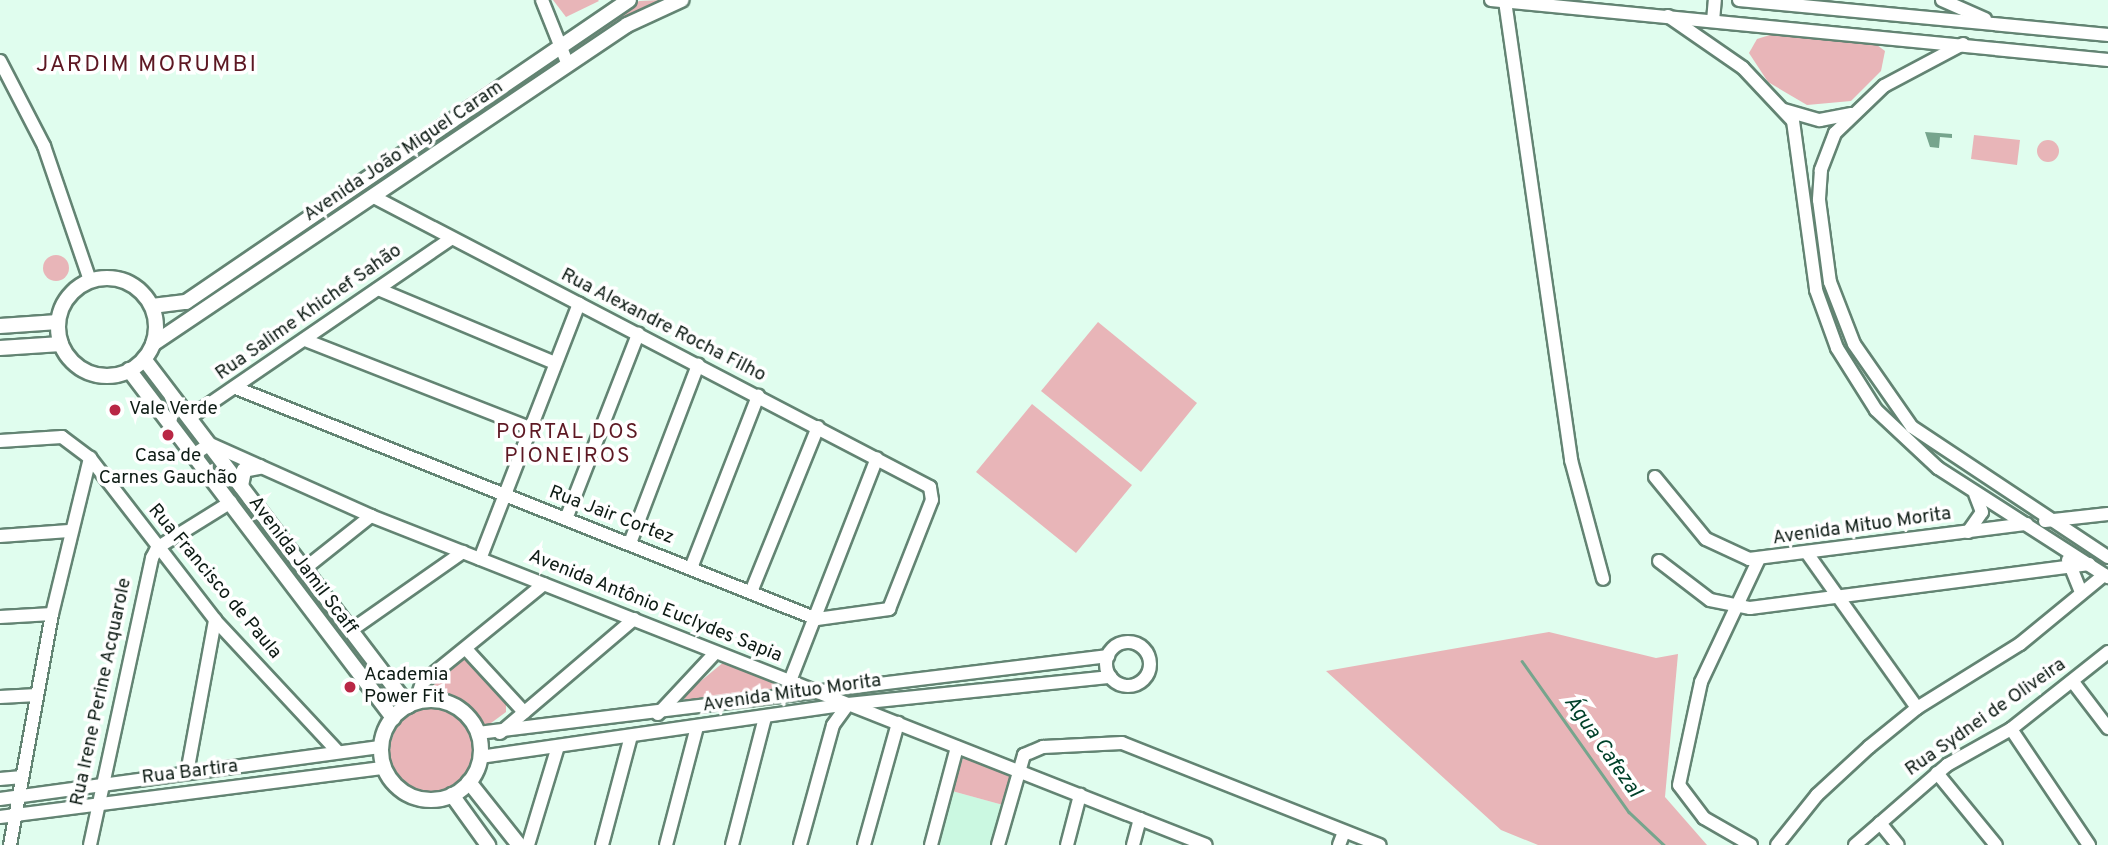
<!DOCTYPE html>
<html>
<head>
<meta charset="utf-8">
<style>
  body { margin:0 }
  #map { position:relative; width:2108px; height:845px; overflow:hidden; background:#e0fdee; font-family:Overpass,sans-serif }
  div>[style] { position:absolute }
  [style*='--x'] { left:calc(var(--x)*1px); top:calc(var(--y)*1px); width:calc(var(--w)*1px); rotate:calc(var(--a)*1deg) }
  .built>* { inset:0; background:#cbf8e1 }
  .green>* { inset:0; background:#e8b5b8 }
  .round { border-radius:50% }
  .water>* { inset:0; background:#76a58d }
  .stream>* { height:2.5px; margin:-1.25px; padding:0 1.25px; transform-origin:1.25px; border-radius:1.25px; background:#76a58d }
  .roads { filter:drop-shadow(2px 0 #638473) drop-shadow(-2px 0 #638473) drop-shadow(0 2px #638473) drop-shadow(0 -2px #638473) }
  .minor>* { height:12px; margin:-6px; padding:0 6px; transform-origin:6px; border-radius:6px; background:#fff }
  .minor>.ring { margin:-6px; padding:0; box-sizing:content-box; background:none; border:12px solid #fff; border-radius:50% }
  .major>* { height:14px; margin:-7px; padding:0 7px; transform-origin:7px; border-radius:7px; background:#fff }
  .major>.ring { margin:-7px; padding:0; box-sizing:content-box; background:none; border:14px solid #fff; border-radius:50% }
  .dots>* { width:19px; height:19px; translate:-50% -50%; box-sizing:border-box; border:4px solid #fff; border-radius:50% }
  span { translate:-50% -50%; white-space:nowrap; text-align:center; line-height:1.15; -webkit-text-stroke:7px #fff; paint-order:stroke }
  .street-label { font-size:19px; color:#0d1b14 }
  .poi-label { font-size:19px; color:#0d1b14 }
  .left { translate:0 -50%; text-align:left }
  .neighbourhood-label { font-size:21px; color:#5d1823; letter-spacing:2px }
  .water-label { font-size:21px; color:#00412a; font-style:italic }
  .quarter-label { font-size:23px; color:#5d1823; letter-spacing:2px }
</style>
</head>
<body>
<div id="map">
  <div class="built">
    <i style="clip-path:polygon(952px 791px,1003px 805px,993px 845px,937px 845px)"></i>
  </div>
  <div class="green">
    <i style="clip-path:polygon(553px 0,598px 0,599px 1px,566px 17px)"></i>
    <i style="clip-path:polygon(661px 0,631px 14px,569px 53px,567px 45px,639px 1px)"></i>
    <i style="clip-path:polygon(1773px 34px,1877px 45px,1885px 51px,1881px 71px,1851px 101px,1807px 105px,1768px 82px,1749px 53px,1757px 39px)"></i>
    <i style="clip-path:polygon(1974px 135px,2020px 140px,2017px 165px,1971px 159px)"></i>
    <i class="round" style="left:2037px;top:140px;width:22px;height:22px"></i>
    <i class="round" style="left:43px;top:255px;width:26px;height:26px"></i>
    <i style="clip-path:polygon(1098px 322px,1197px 403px,1141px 472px,1041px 391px)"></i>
    <i style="clip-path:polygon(1032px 404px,1132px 485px,1076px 553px,976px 472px)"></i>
    <i style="clip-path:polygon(1549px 632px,1656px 658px,1678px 654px,1665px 797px,1707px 845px,1538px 845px,1501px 830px,1326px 671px)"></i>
    <i style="clip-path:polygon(465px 658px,506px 702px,506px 712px,487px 726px,429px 689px)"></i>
    <i style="clip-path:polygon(725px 661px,777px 683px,775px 692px,685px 701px,684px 695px)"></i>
    <i class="round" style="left:390px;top:707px;width:88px;height:88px"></i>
    <i style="clip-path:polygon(964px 755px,1013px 772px,1003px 805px,952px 791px)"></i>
  </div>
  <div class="water">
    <i style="clip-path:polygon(1925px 132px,1952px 134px,1952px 138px,1940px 137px,1939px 148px,1930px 147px)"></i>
  </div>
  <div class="stream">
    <i style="--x:1522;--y:661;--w:185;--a:54.7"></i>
    <i style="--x:1629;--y:812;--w:48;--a:43.3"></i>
  </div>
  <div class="roads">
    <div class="minor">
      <i style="--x:542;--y:0;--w:70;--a:68.2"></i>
      <i style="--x:1491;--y:0;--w:620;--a:5.55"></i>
      <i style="--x:1739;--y:0;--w:371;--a:5.4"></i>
      <i style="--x:1942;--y:0;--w:47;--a:23.8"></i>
      <i style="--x:1505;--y:1;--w:464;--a:81.8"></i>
      <i style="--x:1571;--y:460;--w:123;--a:74.9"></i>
      <i style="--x:1668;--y:16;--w:91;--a:34.7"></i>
      <i style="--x:1743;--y:68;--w:73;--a:46.7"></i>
      <i style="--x:1793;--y:121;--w:171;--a:82.2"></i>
      <i style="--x:1816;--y:290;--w:62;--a:70.1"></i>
      <i style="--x:1837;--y:348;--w:73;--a:57.8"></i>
      <i style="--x:1876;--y:410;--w:85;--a:43.1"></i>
      <i style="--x:1938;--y:468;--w:202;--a:32.7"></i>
      <i style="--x:1713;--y:21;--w:21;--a:-85"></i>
      <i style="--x:1963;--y:44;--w:89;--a:152"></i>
      <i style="--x:1884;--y:86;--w:68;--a:136.2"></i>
      <i style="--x:1835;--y:133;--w:40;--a:111"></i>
      <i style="--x:1821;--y:170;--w:30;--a:94"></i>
      <i style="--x:1819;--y:200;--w:83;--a:82.4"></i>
      <i style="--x:1830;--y:282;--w:66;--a:68.8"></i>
      <i style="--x:1854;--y:344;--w:101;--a:55.1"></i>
      <i style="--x:1912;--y:427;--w:235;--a:33.6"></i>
      <i style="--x:0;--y:61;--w:96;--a:62.6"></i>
      <i style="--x:44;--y:146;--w:142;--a:71.1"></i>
      <i style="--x:1784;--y:110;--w:37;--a:16"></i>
      <i style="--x:1820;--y:120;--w:32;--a:-11"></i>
      <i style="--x:378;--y:289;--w:192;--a:22.7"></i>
      <i style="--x:305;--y:340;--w:241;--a:21.4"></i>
      <i style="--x:236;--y:388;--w:625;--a:21.68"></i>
      <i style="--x:817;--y:619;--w:73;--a:-7.9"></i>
      <i style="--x:889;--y:609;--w:117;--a:-68.5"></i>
      <i style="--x:932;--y:500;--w:13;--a:-99"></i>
      <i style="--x:930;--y:487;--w:629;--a:-152.46"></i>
      <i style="--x:189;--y:418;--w:316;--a:-34.4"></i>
      <i style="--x:0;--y:441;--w:62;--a:-3.7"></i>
      <i style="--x:62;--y:437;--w:35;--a:37"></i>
      <i style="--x:90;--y:458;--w:205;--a:52.3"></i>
      <i style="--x:215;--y:620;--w:180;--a:47"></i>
      <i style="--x:193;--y:455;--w:20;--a:-33"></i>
      <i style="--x:210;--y:444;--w:176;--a:24.1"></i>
      <i style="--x:371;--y:516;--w:897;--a:21.51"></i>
      <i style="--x:1655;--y:477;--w:80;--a:50.6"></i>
      <i style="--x:1706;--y:539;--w:47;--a:24.9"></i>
      <i style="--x:1749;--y:559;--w:280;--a:-7.2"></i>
      <i style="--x:566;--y:519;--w:199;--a:-68.7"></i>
      <i style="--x:2045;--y:521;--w:63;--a:-6.3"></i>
      <i style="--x:1968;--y:532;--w:24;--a:-55"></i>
      <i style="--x:1982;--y:512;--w:19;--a:-111"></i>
      <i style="--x:0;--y:536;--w:69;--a:-4.1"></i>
      <i style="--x:630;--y:543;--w:191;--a:-69.1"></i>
      <i style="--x:1807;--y:553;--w:190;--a:54.6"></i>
      <i style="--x:480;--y:559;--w:274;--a:-68.8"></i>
      <i style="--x:2068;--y:560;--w:35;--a:68"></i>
      <i style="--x:1659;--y:561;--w:64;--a:37.4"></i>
      <i style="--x:1710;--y:600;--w:41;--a:11.3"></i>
      <i style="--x:1750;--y:608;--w:342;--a:-7.4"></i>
      <i style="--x:691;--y:568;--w:185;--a:-68.7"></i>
      <i style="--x:303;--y:570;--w:87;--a:-38.5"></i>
      <i style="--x:751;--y:592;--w:178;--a:-67.9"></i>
      <i style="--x:0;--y:617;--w:52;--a:-3.3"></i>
      <i style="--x:350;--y:631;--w:138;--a:-35"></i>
      <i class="ring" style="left:1106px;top:642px;width:32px;height:32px"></i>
      <i style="--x:466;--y:649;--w:86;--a:47.4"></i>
      <i style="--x:790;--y:681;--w:239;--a:-68.7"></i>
      <i style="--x:2073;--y:682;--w:58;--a:52.7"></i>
      <i style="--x:0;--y:697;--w:37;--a:-3"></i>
      <i style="--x:415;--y:703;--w:21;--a:-71"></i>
      <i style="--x:422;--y:683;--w:157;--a:-39.1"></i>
      <i style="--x:658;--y:714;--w:83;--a:-46.9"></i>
      <i style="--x:2011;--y:729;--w:140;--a:56.1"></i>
      <i style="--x:478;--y:733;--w:635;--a:-6.97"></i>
      <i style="--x:500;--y:733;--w:176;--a:-40.4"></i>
      <i style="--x:480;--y:757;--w:372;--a:-8.2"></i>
      <i style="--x:848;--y:704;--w:264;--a:-5.9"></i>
      <i style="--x:187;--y:773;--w:156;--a:-79.6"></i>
      <i style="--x:1937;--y:773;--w:93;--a:50.7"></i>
      <i style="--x:0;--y:779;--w:22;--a:-5"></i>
      <i style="--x:0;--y:799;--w:385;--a:-7.8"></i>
      <i style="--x:0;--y:817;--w:387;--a:-7.3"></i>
      <i style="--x:1880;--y:823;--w:28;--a:51"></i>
      <i style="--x:10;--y:845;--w:235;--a:-79.7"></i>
      <i style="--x:52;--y:614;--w:161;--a:-76.3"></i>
      <i style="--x:90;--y:845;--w:294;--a:-77.8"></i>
      <i style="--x:152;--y:558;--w:11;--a:-63"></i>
      <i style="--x:157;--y:548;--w:87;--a:-31.9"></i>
      <i style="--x:528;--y:845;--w:103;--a:-73.1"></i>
      <i style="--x:602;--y:845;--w:113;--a:-75.1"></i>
      <i style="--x:666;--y:845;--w:122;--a:-75.3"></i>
      <i style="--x:732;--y:845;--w:132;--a:-75.5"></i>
      <i style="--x:800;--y:845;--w:124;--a:-74.6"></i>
      <i style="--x:833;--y:725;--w:26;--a:-54"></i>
      <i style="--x:864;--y:845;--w:127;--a:-74.4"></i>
      <i style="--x:931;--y:845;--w:101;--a:-75.1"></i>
      <i style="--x:998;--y:845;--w:94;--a:-73.9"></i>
      <i style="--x:1024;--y:755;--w:21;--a:-23"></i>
      <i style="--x:1043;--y:747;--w:79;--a:-2.9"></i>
      <i style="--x:1122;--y:743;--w:277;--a:21.6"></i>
      <i style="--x:1067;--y:845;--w:52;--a:-75.4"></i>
      <i style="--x:1133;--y:845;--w:27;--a:-75"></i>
      <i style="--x:1339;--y:845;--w:14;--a:-69"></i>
      <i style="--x:1751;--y:845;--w:54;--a:-150.1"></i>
      <i style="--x:1704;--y:818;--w:41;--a:-127.1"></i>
      <i style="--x:1679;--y:785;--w:105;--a:-77.9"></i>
      <i style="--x:1701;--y:682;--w:136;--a:-64.8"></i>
      <i style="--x:1777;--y:845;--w:64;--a:-51.3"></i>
      <i style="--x:1817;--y:795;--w:71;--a:-42.7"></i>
      <i style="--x:1869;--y:747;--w:62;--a:-39.1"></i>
      <i style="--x:1917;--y:708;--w:121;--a:-31.9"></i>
      <i style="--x:2020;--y:644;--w:109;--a:-39.4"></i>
      <i style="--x:1855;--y:845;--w:122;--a:-41"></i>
      <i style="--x:1947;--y:765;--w:73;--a:-29.4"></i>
      <i style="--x:2011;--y:729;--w:124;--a:-38.4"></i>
    </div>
    <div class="major">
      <i class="ring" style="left:58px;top:278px;width:84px;height:84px"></i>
      <i style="--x:152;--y:306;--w:34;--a:-7"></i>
      <i style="--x:186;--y:302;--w:536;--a:-34.28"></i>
      <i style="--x:0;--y:326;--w:58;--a:-3.9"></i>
      <i style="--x:153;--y:344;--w:571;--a:-33.94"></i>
      <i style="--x:627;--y:25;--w:60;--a:-24.8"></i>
      <i style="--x:0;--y:348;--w:61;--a:-3.8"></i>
      <i style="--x:144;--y:359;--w:436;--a:52.7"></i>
      <i style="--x:129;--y:370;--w:437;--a:52.8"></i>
      <i style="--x:241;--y:486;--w:16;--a:-79"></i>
      <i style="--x:244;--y:470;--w:16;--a:-11"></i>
      <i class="ring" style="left:381px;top:700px;width:86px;height:86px"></i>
      <i style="--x:469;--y:782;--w:80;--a:51.6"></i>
      <i style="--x:452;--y:795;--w:62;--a:54.2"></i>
    </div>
  </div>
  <div class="dots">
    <i style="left:115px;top:410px;background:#b92745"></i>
    <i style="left:168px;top:435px;background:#b92745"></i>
    <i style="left:350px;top:687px;background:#b92745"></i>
  </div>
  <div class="street-label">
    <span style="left:404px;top:152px;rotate:-34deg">Avenida João Miguel Caram</span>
    <span style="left:309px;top:313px;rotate:-35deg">Rua Salime Khichef Sahão</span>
    <span style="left:663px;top:326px;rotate:27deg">Rua Alexandre Rocha Filho</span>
    <span style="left:611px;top:516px;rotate:21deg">Rua Jair Cortez</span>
    <span style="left:1862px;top:527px;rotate:-8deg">Avenida Mituo Morita</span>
    <span style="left:302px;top:566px;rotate:53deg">Avenida Jamil Scaff</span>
    <span style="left:214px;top:582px;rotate:50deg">Rua Francisco de Paula</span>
    <span style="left:655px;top:607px;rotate:22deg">Avenida Antônio Euclydes Sapia</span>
    <span style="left:102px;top:692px;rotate:-78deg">Rua Irene Perine Acquarole</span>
    <span style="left:792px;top:694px;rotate:-8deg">Avenida Mituo Morita</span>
    <span style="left:1986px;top:718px;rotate:-35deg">Rua Sydnei de Oliveira</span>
    <span style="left:190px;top:773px;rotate:-7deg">Rua Bartira</span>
  </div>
  <div class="poi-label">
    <span class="left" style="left:129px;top:410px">Vale Verde</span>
    <span style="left:168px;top:468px">Casa de<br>Carnes Gauchão</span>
    <span class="left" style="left:364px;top:687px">Academia<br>Power Fit</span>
  </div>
  <div class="neighbourhood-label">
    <span style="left:568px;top:445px">PORTAL DOS<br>PIONEIROS</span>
  </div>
  <div class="water-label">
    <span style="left:1602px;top:747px;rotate:55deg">Água Cafezal</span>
  </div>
  <div class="quarter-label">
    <span style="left:147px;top:66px">JARDIM MORUMBI</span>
  </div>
</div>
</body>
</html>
